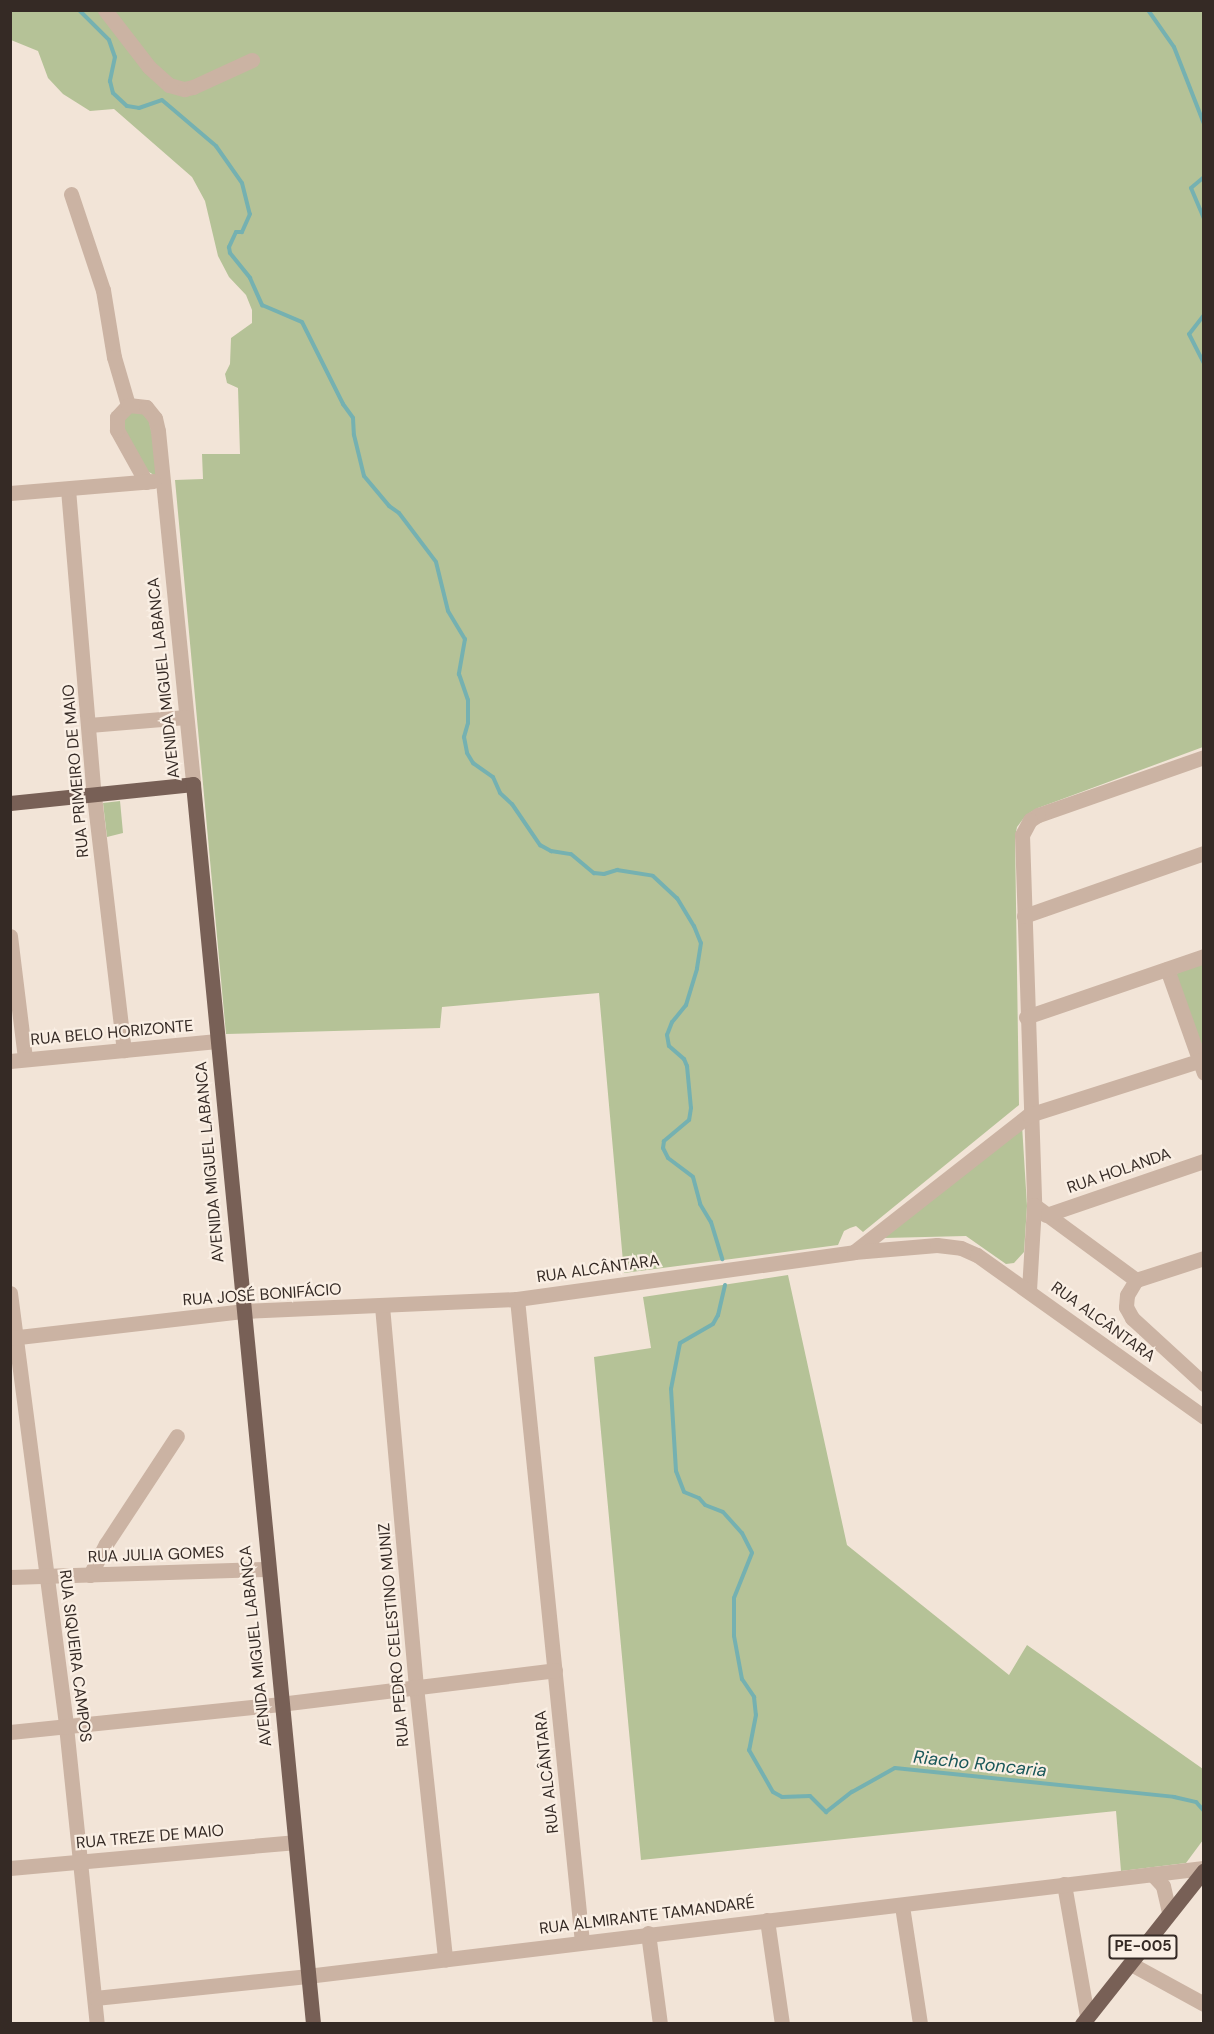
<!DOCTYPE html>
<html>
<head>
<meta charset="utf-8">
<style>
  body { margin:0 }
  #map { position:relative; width:1214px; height:2034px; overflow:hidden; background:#f2e4d7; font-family:"DM Sans",sans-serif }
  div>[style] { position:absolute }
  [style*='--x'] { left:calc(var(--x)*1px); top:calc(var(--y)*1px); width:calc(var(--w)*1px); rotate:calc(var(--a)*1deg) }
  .green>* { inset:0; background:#b5c297 }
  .stream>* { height:4px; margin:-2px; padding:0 2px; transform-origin:2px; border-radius:2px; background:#75b1b1 }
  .minor>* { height:15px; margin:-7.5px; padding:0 7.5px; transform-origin:7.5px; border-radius:7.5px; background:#cbb3a3 }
  .major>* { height:15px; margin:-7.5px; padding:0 7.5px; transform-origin:7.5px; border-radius:7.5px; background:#786056 }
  span { translate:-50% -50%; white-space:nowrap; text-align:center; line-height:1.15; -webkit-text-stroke:4.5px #faefe4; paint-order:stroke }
  .shield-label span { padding:2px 4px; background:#faefe4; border:2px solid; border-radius:4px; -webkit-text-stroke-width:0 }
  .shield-label { font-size:15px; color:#352a25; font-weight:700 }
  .street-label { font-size:16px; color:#352a25 }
  .water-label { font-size:18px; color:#195759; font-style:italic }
  .frame { position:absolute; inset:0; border:12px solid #352a25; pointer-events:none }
</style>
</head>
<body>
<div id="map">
  <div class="green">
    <i style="clip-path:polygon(11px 10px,1203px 11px,1203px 747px,1038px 808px,1026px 815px,1017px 827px,1015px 837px,1019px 1105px,863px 1232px,856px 1226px,850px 1228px,844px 1231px,838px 1245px,624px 1273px,599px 993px,442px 1007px,440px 1028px,226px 1034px,175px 480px,203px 479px,202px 454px,240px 454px,238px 388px,227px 383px,225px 374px,230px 364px,231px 338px,252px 323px,252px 310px,246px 295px,229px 277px,218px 256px,205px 201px,192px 177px,114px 109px,90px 111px,63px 94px,48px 78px,38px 51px,11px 40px)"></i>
    <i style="clip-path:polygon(146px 407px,162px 480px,136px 464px,117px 417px)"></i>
    <i style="clip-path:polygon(120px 801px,123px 833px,107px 837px,103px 803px)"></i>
    <i style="clip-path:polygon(1203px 964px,1203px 1050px,1175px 974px)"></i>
    <i style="clip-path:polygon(1022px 1125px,1027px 1206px,1024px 1252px,1014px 1263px,1006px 1264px,966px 1236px,884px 1238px)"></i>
    <i style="clip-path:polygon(788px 1275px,847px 1545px,1009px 1675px,1027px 1645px,1203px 1769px,1203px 1840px,1186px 1863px,1121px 1871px,1116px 1811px,641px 1860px,594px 1357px,651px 1348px,643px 1297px)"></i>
  </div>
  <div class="stream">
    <i style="--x:79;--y:10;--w:42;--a:45"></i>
    <i style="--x:109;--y:40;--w:18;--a:71"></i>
    <i style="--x:115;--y:57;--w:25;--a:102"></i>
    <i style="--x:110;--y:81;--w:12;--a:76"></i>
    <i style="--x:113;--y:93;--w:19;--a:43"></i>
    <i style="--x:127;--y:106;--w:12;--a:9"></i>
    <i style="--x:139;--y:108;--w:24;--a:-19"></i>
    <i style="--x:162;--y:100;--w:71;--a:40.4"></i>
    <i style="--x:216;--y:146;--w:45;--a:54.9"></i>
    <i style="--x:242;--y:183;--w:32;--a:76"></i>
    <i style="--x:250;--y:214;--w:20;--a:114"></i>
    <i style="--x:242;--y:232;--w:6;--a:180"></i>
    <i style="--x:236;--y:232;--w:17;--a:115"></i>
    <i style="--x:229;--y:247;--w:6;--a:81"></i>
    <i style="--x:230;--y:253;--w:32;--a:51"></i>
    <i style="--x:250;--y:278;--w:30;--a:66"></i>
    <i style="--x:262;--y:305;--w:43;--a:23"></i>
    <i style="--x:302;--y:322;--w:92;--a:63.4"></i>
    <i style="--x:343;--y:404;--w:17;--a:54"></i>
    <i style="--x:353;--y:418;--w:17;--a:87"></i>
    <i style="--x:354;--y:435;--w:42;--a:76.3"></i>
    <i style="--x:364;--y:476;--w:39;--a:50"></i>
    <i style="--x:389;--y:506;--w:12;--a:35"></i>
    <i style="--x:399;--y:513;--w:61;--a:52.9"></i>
    <i style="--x:436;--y:562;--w:50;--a:76.2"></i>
    <i style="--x:448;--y:611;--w:33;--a:59"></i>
    <i style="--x:465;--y:639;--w:36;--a:100"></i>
    <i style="--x:459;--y:674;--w:28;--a:71"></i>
    <i style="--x:468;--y:700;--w:23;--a:90"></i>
    <i style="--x:468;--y:723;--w:15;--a:106"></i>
    <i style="--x:464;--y:737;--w:16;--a:79"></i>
    <i style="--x:467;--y:753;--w:12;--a:59"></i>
    <i style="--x:473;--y:763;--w:24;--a:35"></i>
    <i style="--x:493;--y:777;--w:17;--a:66"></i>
    <i style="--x:500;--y:793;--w:16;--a:43"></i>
    <i style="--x:512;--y:804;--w:50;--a:55.7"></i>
    <i style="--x:540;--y:845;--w:13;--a:29"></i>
    <i style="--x:551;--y:851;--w:20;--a:9"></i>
    <i style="--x:571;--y:854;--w:30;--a:40"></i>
    <i style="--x:594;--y:873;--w:10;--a:6"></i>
    <i style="--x:604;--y:874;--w:14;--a:-17"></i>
    <i style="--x:617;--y:870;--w:36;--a:9"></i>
    <i style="--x:653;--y:876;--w:33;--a:43"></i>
    <i style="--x:677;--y:898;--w:33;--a:59"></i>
    <i style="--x:694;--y:926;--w:18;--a:68"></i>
    <i style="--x:701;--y:943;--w:26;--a:99"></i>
    <i style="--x:697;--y:969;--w:38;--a:107"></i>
    <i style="--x:686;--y:1005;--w:22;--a:129"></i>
    <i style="--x:672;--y:1022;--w:14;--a:111"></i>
    <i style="--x:667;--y:1035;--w:11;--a:80"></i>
    <i style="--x:669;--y:1046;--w:20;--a:41"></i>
    <i style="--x:684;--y:1059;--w:8;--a:67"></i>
    <i style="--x:687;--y:1066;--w:42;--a:84.6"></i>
    <i style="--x:691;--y:1108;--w:12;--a:99"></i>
    <i style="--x:689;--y:1120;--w:33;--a:140"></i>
    <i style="--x:664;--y:1141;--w:7;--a:98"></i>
    <i style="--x:663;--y:1148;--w:11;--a:63"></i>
    <i style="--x:668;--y:1158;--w:31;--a:37"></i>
    <i style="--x:693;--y:1177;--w:28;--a:75"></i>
    <i style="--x:700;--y:1204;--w:21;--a:59"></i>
    <i style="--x:711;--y:1222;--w:39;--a:73"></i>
    <i style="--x:1148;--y:10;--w:45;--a:54.9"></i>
    <i style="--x:1174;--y:47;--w:83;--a:68.7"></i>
    <i style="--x:1204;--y:177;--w:17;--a:140"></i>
    <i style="--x:1191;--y:188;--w:34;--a:67"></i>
    <i style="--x:1204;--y:315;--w:24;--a:128"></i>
    <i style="--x:1189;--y:334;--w:33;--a:63"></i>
    <i style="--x:725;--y:1285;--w:31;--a:103"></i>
    <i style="--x:718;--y:1315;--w:10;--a:119"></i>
    <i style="--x:713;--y:1324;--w:38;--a:150"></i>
    <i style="--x:680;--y:1343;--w:47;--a:101.1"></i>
    <i style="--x:671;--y:1389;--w:82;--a:86.5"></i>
    <i style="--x:676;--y:1471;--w:22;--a:69"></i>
    <i style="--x:684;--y:1492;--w:16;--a:22"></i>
    <i style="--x:699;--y:1498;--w:9;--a:49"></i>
    <i style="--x:705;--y:1505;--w:19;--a:21"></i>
    <i style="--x:723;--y:1512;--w:28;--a:48"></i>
    <i style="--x:742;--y:1533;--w:22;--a:63"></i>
    <i style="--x:752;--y:1553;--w:48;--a:111.8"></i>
    <i style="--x:734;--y:1598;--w:38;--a:90"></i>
    <i style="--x:734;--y:1636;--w:44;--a:79.5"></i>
    <i style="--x:742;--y:1679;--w:22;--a:56"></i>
    <i style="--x:754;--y:1697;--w:18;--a:84"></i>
    <i style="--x:756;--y:1715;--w:36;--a:101"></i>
    <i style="--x:749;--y:1750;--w:48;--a:60.3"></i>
    <i style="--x:773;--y:1792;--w:10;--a:29"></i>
    <i style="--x:782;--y:1797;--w:28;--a:-2"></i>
    <i style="--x:810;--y:1796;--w:23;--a:45"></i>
    <i style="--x:826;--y:1812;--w:33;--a:-38"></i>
    <i style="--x:852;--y:1792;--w:49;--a:-29.2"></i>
    <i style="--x:895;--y:1768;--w:281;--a:5.9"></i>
    <i style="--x:1174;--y:1797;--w:23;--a:13"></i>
    <i style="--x:1196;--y:1802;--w:12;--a:48"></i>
  </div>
  <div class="minor">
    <i style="--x:105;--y:10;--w:72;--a:52.3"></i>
    <i style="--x:149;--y:67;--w:27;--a:42"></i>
    <i style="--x:169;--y:85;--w:16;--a:15"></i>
    <i style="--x:184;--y:89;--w:9;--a:-13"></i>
    <i style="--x:193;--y:87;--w:65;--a:-24.6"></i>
    <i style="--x:71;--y:194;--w:101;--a:71.6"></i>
    <i style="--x:103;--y:290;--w:68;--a:80.7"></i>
    <i style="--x:114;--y:357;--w:50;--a:73.7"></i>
    <i style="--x:146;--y:482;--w:60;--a:-119.1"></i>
    <i style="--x:117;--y:430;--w:13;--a:-90"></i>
    <i style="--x:117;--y:417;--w:16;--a:-47"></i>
    <i style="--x:128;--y:405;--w:18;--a:6"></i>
    <i style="--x:146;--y:407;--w:14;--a:51"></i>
    <i style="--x:155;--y:418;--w:13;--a:77"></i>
    <i style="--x:158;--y:431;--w:355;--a:84.3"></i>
    <i style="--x:68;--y:489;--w:308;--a:85.2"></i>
    <i style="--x:94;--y:796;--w:256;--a:83.3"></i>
    <i style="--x:10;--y:493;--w:144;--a:-4.8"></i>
    <i style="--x:89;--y:725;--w:97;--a:-4.7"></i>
    <i style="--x:1204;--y:757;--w:176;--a:160.7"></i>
    <i style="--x:1038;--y:815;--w:9;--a:148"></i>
    <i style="--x:1030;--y:820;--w:17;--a:118"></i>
    <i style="--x:1022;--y:835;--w:370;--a:88.1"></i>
    <i style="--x:1034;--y:1205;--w:127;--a:36.3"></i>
    <i style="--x:1136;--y:1280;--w:71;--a:-17.9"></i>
    <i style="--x:1024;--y:916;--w:191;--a:-19.3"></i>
    <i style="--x:10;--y:936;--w:124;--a:83"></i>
    <i style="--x:1167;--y:969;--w:110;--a:70.4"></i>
    <i style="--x:1026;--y:1017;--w:188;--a:-18.9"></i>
    <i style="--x:10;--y:1061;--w:208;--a:-5.5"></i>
    <i style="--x:1046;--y:1215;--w:167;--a:-18.9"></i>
    <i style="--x:854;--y:1252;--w:222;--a:-38.1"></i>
    <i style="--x:1029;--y:1115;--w:184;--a:-17.7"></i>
    <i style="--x:1136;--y:1280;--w:17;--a:121"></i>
    <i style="--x:1127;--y:1295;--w:12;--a:95"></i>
    <i style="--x:1126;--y:1307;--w:13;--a:61"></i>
    <i style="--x:1132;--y:1318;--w:98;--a:42.5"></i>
    <i style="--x:1029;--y:1290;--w:85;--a:-86.6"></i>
    <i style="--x:10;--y:1293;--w:437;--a:82.6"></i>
    <i style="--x:66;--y:1726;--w:300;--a:84.1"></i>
    <i style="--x:517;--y:1299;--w:646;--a:84.23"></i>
    <i style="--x:382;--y:1306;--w:382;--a:84.9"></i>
    <i style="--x:416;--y:1686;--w:275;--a:83.9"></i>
    <i style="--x:10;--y:1338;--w:234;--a:-6.6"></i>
    <i style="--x:242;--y:1311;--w:275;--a:-2.5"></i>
    <i style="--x:517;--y:1299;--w:340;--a:-7.9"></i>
    <i style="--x:854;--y:1252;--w:83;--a:-4.8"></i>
    <i style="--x:937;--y:1245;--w:24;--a:7"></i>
    <i style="--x:961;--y:1248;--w:17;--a:24"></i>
    <i style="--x:977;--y:1255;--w:279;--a:35.5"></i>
    <i style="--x:90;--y:1575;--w:35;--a:-63"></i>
    <i style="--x:106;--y:1544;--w:129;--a:-56.7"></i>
    <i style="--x:10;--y:1577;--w:257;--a:-1.8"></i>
    <i style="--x:10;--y:1732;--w:271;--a:-5.9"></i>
    <i style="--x:280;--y:1704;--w:277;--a:-7"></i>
    <i style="--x:10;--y:1868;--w:285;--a:-5.2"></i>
    <i style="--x:1152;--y:1874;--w:16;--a:47"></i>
    <i style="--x:1163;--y:1886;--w:27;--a:77"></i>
    <i style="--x:1064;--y:1884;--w:134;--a:80.1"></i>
    <i style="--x:902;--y:1906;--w:119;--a:81.3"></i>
    <i style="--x:767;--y:1920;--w:105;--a:81.8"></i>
    <i style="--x:648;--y:1933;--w:92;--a:82.5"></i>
    <i style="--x:1131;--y:1964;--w:83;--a:28.7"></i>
    <i style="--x:95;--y:1998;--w:213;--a:-5.9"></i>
    <i style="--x:307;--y:1976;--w:903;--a:-6.87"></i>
  </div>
  <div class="major">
    <i style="--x:10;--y:803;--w:184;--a:-5.9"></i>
    <i style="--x:193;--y:784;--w:1246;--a:84.47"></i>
    <i style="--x:1082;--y:2024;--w:196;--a:-51.6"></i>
  </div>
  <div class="shield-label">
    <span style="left:1143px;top:1947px">PE-005</span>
  </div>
  <div class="street-label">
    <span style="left:164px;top:678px;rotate:-96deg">AVENIDA MIGUEL LABANCA</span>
    <span style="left:76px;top:771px;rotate:-95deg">RUA PRIMEIRO DE MAIO</span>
    <span style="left:112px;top:1033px;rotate:-5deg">RUA BELO HORIZONTE</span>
    <span style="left:210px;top:1162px;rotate:-95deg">AVENIDA MIGUEL LABANCA</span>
    <span style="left:1119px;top:1171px;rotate:-19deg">RUA HOLANDA</span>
    <span style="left:598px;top:1269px;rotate:-8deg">RUA ALCÂNTARA</span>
    <span style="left:262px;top:1295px;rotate:-4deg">RUA JOSÉ BONIFÁCIO</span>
    <span style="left:1103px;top:1322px;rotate:36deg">RUA ALCÂNTARA</span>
    <span style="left:156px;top:1555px;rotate:-2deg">RUA JULIA GOMES</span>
    <span style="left:394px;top:1635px;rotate:-95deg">RUA PEDRO CELESTINO MUNIZ</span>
    <span style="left:256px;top:1646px;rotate:-96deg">AVENIDA MIGUEL LABANCA</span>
    <span style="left:75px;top:1656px;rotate:83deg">RUA SIQUEIRA CAMPOS</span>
    <span style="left:547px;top:1772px;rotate:-96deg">RUA ALCÂNTARA</span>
    <span style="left:150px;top:1837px;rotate:-5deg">RUA TREZE DE MAIO</span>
    <span style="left:647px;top:1916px;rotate:-7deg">RUA ALMIRANTE TAMANDARÉ</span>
  </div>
  <div class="water-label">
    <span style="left:980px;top:1764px;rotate:6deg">Riacho Roncaria</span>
  </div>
  <div class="frame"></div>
</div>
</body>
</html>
